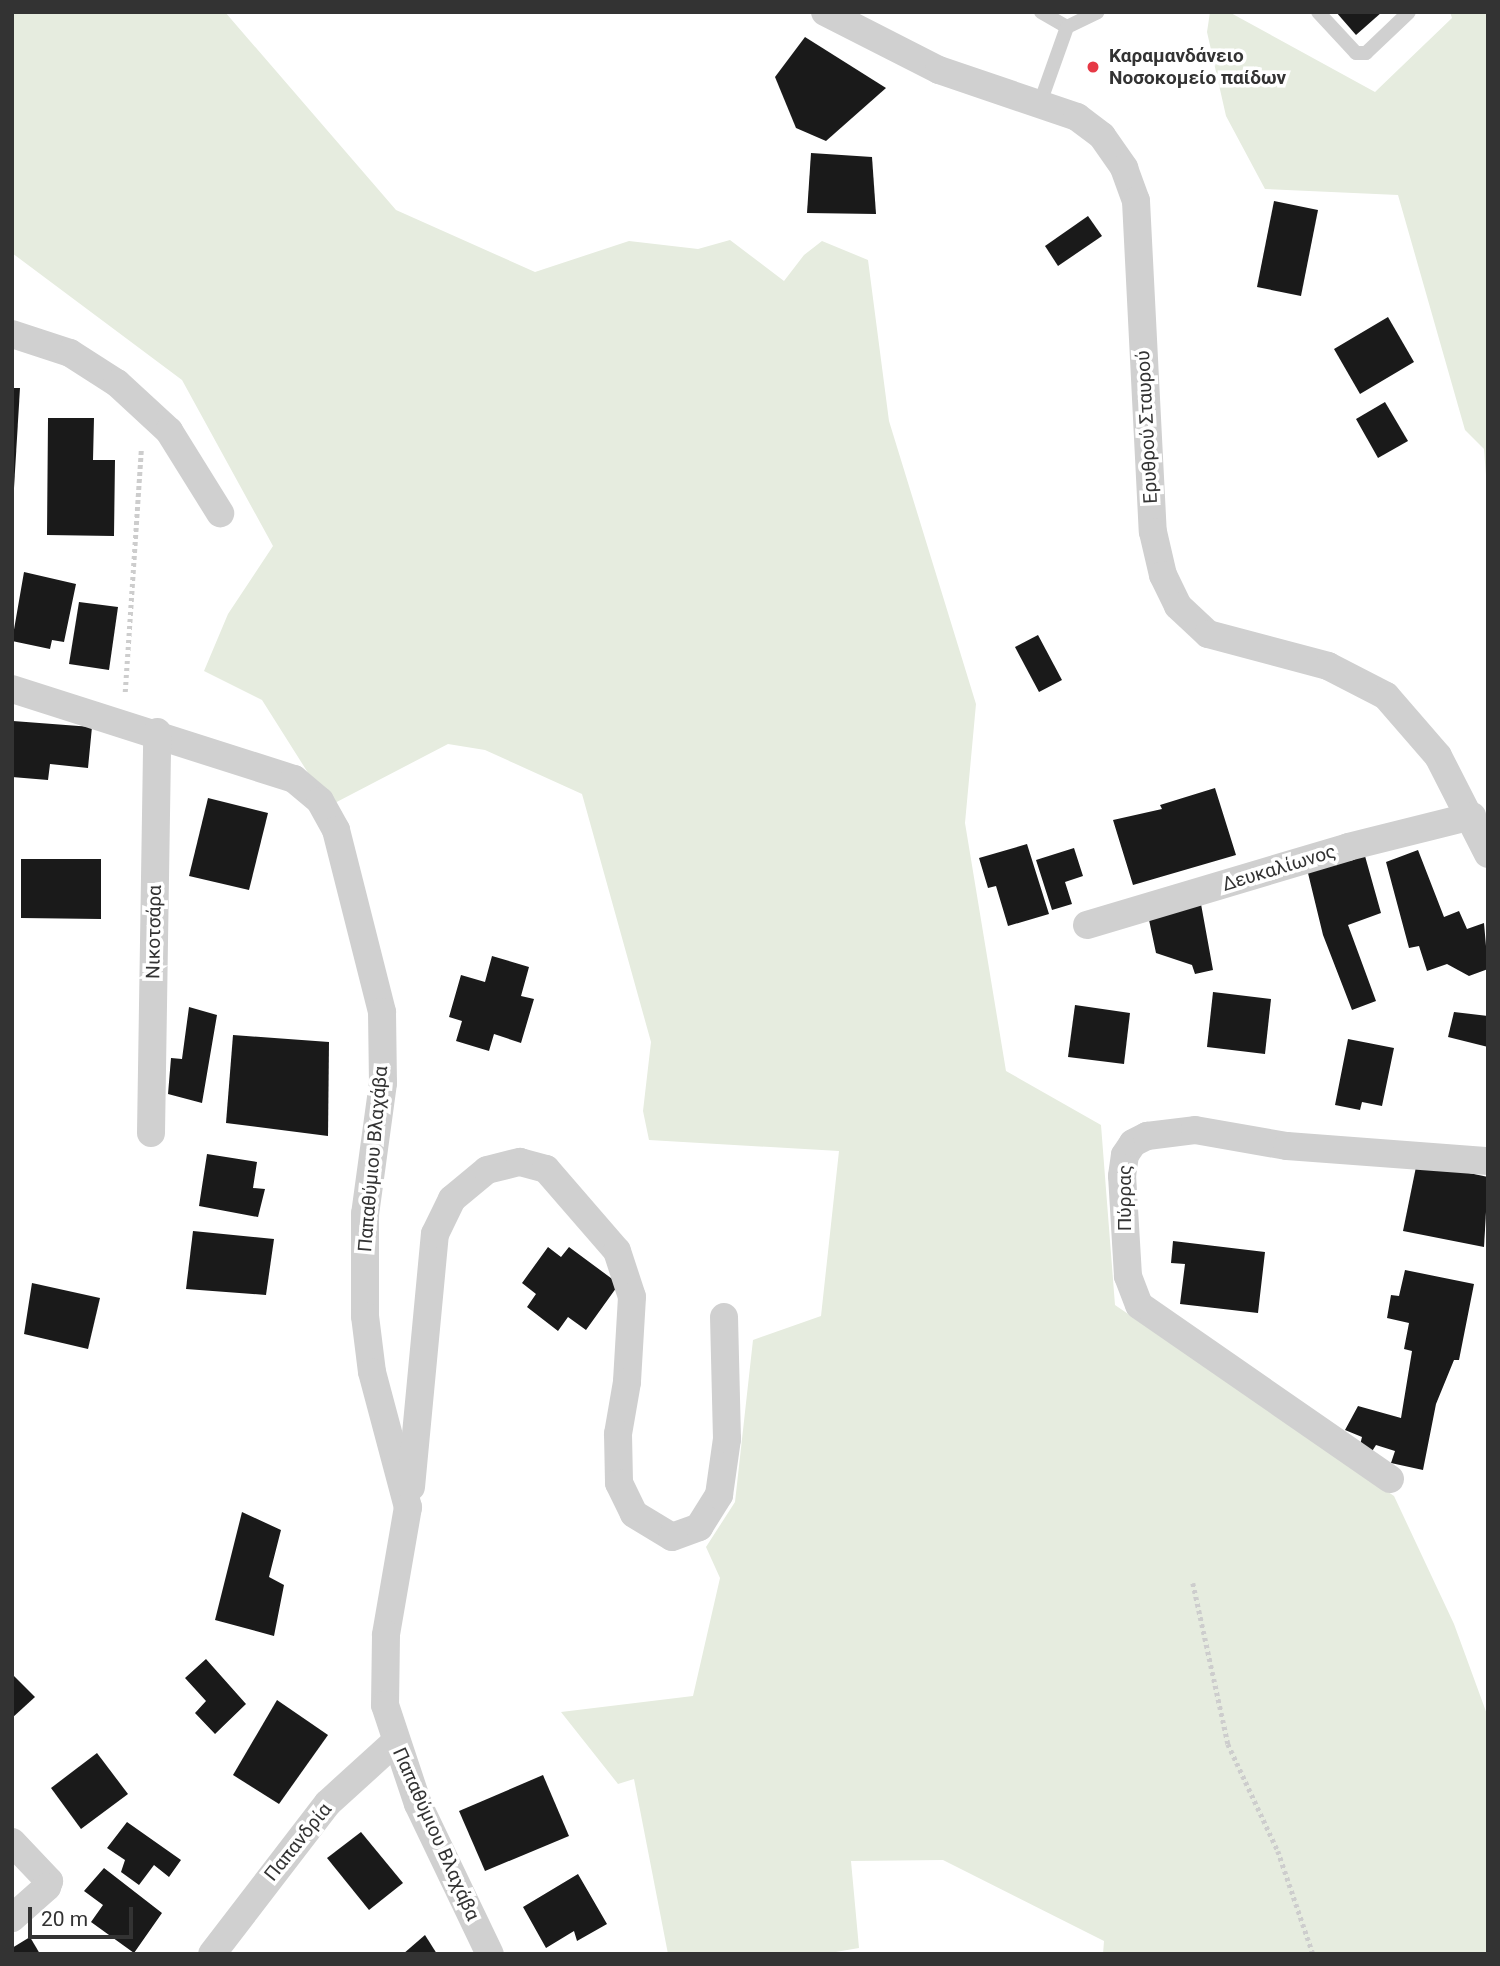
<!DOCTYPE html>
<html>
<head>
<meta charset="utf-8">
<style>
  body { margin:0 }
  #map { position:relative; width:1500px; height:1966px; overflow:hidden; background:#fff; font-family:Roboto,sans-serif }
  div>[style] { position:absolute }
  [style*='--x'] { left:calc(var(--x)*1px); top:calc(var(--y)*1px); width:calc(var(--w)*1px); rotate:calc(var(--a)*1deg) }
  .green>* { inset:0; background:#e6ecdf }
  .building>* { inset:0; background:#1a1a1a }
  .path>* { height:4.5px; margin-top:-2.25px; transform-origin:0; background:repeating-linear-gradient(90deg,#cdcdcd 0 3.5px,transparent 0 7px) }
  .lane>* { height:14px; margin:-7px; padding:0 7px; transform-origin:7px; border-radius:7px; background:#d0d0d0 }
  .street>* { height:28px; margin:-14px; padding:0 14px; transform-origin:14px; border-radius:14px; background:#d0d0d0 }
  .dots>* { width:19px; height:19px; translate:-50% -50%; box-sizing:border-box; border:4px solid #fff; border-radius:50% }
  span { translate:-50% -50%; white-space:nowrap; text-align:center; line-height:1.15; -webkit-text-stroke:7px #fff; paint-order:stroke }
  .poi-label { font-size:19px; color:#333; font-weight:700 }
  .left { translate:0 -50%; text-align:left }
  .street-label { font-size:19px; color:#333 }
  .frame { position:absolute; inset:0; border:14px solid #333; pointer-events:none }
  .scale { position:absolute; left:28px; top:1907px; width:105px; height:32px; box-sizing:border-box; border:4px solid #333; border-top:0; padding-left:9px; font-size:21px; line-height:24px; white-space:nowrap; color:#333; -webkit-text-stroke:5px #fff; paint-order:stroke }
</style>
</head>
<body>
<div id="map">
  <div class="green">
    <i style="clip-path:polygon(12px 12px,225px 12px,396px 210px,535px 272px,629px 241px,698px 249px,730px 240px,784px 281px,804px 255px,822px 241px,868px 260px,889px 421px,976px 704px,965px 823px,1006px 1071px,1101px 1125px,1115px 1305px,1394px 1496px,1454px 1624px,1488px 1717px,1488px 1954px,1103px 1954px,1104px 1941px,943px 1860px,851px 1861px,859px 1948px,824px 1954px,668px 1954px,634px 1779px,618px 1784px,561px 1712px,693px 1696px,720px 1578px,706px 1547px,735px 1502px,753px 1340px,821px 1316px,839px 1151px,649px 1140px,643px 1111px,651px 1042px,582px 794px,485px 750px,448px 744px,329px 806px,262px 700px,204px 671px,228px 614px,273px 546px,182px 380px,12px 253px)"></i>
    <i style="clip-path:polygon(1210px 12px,1229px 12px,1375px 92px,1452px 18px,1450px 12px,1488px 12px,1488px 502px,1484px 449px,1465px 430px,1398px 195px,1265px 189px,1226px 116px,1207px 32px)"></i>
  </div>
  <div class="building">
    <i style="clip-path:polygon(1336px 12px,1382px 12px,1356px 35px)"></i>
    <i style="clip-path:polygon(805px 37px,886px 88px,826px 141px,796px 128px,775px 77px)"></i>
    <i style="clip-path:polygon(811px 153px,872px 157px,876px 214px,807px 213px)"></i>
    <i style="clip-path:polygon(1274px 201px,1318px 210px,1301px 296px,1257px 287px)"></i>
    <i style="clip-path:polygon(1088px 216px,1102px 236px,1058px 266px,1045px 246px)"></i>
    <i style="clip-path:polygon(1388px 317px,1414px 362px,1360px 394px,1334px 349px)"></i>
    <i style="clip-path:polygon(12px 388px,20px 388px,14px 488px,12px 488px)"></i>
    <i style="clip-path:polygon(1385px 402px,1408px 441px,1378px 458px,1356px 419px)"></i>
    <i style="clip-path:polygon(48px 418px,94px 418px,93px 460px,115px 460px,114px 536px,47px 535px)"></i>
    <i style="clip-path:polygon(24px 572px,76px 584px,64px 642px,52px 640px,50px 649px,12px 641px)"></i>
    <i style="clip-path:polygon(79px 602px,118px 607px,109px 670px,69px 664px)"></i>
    <i style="clip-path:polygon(1038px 635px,1062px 680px,1039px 692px,1015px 647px)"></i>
    <i style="clip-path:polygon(13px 721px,92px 727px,88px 768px,50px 764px,48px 780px,12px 777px)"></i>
    <i style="clip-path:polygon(1215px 788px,1236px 855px,1133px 885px,1113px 820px,1162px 809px,1160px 805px)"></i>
    <i style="clip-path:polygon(208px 798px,268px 813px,249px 890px,189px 876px)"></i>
    <i style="clip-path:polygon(1027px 844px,1049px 914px,1008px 926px,996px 886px,988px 888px,979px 858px)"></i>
    <i style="clip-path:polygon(1074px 848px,1083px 876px,1065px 882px,1072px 904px,1052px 910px,1036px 860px)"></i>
    <i style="clip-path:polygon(1418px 850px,1444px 917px,1459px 911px,1467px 929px,1484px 923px,1488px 969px,1469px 976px,1447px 964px,1427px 971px,1419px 946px,1409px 948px,1386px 862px)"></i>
    <i style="clip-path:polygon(1365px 856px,1381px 913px,1348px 925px,1376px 1001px,1352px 1010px,1323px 935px,1307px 869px)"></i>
    <i style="clip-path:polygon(21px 859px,101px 859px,101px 919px,21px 918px)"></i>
    <i style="clip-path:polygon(1201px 904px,1213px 970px,1195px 974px,1192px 965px,1156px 953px,1149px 920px)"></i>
    <i style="clip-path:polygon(492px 956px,529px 967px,521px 996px,534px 999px,521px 1043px,494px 1034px,489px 1051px,456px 1041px,462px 1021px,449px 1017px,461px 975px,485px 982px)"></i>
    <i style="clip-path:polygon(1213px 992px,1271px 999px,1265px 1054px,1207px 1047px)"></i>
    <i style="clip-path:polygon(1075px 1005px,1130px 1013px,1124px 1064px,1068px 1057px)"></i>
    <i style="clip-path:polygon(189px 1007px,217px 1015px,202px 1103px,168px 1094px,171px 1058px,182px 1059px)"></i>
    <i style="clip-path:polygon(1454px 1012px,1488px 1016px,1488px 1047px,1448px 1037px)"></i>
    <i style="clip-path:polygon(233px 1035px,329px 1042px,328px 1136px,226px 1123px)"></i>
    <i style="clip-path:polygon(1348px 1039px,1394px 1048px,1382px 1106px,1362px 1102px,1360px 1110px,1335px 1105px)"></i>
    <i style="clip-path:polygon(207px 1154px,257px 1162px,253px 1188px,265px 1189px,258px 1217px,199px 1206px)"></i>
    <i style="clip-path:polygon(1417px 1162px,1488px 1177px,1484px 1247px,1403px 1231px)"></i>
    <i style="clip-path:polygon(193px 1231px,274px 1239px,266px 1295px,186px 1289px)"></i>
    <i style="clip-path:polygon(1173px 1241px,1265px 1252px,1258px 1313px,1180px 1304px,1185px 1264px,1171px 1263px)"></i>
    <i style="clip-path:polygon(548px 1247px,561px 1257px,569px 1247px,619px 1284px,586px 1330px,568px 1317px,558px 1331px,527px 1307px,536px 1294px,522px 1283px)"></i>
    <i style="clip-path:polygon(1405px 1270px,1474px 1284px,1459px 1360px,1454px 1360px,1436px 1404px,1423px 1470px,1391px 1463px,1395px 1451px,1376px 1445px,1371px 1453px,1360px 1445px,1362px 1437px,1345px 1430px,1358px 1406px,1401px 1418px,1412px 1351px,1404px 1349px,1409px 1323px,1387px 1318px,1391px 1295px,1399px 1296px)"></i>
    <i style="clip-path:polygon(32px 1283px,100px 1298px,88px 1349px,24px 1334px)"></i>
    <i style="clip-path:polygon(242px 1512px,281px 1530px,269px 1577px,284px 1585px,274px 1636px,215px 1620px)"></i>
    <i style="clip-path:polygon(206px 1659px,246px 1704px,215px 1734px,195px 1713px,206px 1701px,185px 1678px)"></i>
    <i style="clip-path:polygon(12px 1674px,35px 1697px,12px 1718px)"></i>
    <i style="clip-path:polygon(277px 1700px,328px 1735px,279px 1804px,233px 1775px)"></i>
    <i style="clip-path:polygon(97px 1753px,128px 1794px,81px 1829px,51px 1788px)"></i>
    <i style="clip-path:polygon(543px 1775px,569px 1836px,485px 1871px,459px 1811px)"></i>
    <i style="clip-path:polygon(127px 1822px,181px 1860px,169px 1877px,154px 1865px,139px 1885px,121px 1872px,125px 1860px,107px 1848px)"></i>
    <i style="clip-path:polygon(361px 1832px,403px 1883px,369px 1910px,327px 1858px)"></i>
    <i style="clip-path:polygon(104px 1868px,162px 1913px,134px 1953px,91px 1922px,103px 1905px,84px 1891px)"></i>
    <i style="clip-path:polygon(578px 1874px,607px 1924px,577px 1941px,574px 1931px,546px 1948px,523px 1907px)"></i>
    <i style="clip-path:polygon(425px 1935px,437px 1954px,403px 1954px)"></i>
    <i style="clip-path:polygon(30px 1937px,40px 1954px,12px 1954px,12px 1948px)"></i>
  </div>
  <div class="path">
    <i style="--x:125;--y:692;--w:244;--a:-86.2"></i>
    <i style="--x:1193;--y:1583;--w:165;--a:77.7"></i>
    <i style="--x:1228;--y:1744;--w:118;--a:65"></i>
    <i style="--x:1278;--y:1851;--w:109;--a:71.2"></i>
  </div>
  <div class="lane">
    <i style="--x:1041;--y:12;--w:30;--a:30"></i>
    <i style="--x:1318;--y:12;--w:56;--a:47.2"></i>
    <i style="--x:1356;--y:53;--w:10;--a:0"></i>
    <i style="--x:1366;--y:53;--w:59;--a:-43.6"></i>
    <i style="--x:1040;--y:103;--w:81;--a:-70.4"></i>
    <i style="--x:1067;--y:27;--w:34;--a:-26"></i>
  </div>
  <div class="street">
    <i style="--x:825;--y:12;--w:128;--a:27"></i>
    <i style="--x:939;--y:70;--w:146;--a:18.8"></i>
    <i style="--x:1077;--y:117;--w:31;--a:37"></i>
    <i style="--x:1102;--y:136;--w:39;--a:55"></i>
    <i style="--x:1124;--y:168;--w:35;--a:70"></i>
    <i style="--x:1136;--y:201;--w:331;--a:87.1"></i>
    <i style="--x:1153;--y:532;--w:44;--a:76.9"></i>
    <i style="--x:1163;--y:575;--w:34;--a:64"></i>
    <i style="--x:1178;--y:606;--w:41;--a:43"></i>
    <i style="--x:1208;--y:634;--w:124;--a:14.9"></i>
    <i style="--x:1328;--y:666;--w:65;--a:27.3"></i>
    <i style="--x:1386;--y:696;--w:79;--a:49.1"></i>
    <i style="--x:1438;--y:756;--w:110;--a:63"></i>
    <i style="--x:12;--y:334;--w:61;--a:18.1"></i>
    <i style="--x:70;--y:353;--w:56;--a:32.6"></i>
    <i style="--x:117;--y:383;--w:71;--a:42.7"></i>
    <i style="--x:169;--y:431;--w:97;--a:58.1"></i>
    <i style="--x:12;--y:689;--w:296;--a:17.7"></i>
    <i style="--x:294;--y:779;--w:34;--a:40"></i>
    <i style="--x:320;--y:801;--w:33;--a:61"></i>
    <i style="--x:336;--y:830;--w:188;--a:75.8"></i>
    <i style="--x:382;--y:1012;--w:71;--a:89.2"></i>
    <i style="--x:383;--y:1083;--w:132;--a:97.8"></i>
    <i style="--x:365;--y:1214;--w:102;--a:90"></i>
    <i style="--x:365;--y:1316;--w:56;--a:82.9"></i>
    <i style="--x:372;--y:1372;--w:140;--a:75.1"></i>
    <i style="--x:408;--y:1507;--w:130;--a:99.8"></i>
    <i style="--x:386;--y:1635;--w:70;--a:90.8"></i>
    <i style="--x:385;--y:1705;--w:104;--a:71.6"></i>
    <i style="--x:418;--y:1804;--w:166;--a:64.4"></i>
    <i style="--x:1087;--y:925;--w:272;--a:-16.6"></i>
    <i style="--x:1348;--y:847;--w:128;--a:-14"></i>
    <i style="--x:151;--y:1133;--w:401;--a:-89.1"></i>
    <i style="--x:1390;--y:1479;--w:305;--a:-145.3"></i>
    <i style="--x:1139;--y:1305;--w:31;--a:-111"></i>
    <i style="--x:1128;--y:1276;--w:100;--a:-93.4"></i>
    <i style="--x:1122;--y:1176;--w:21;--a:-82"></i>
    <i style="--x:1125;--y:1155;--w:14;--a:-56"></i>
    <i style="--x:1133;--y:1143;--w:16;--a:-27"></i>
    <i style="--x:1147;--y:1136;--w:48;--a:-7.1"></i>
    <i style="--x:1195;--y:1130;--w:93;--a:9.9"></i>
    <i style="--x:1287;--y:1146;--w:202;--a:4.3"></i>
    <i style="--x:411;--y:1487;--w:254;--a:-84.6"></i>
    <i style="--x:435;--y:1234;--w:39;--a:-64"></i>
    <i style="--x:452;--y:1199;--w:45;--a:-39.6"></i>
    <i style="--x:487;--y:1170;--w:34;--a:-14"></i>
    <i style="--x:520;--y:1162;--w:27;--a:15"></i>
    <i style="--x:546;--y:1169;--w:108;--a:49.1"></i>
    <i style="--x:617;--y:1251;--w:48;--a:71.9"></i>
    <i style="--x:632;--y:1297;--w:85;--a:93.4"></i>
    <i style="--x:627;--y:1382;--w:53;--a:99.8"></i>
    <i style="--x:618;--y:1434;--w:49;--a:88.8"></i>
    <i style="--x:619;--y:1483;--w:34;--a:64"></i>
    <i style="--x:634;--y:1514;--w:44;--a:31.2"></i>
    <i style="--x:672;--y:1537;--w:29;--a:-20"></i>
    <i style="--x:699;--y:1527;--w:38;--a:-58"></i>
    <i style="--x:719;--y:1495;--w:57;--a:-81.9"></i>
    <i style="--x:727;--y:1439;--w:122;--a:-91.4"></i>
    <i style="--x:12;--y:1842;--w:54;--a:46.5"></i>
    <i style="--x:49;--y:1881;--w:6;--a:108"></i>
    <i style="--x:47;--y:1887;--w:47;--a:138.5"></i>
    <i style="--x:212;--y:1954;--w:190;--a:-52.5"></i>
    <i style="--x:328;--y:1803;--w:91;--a:-42.3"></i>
  </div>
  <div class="dots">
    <i style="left:1093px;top:67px;background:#e63946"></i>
  </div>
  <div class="poi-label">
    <span class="left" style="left:1109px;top:67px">Καραμανδάνειο<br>Νοσοκομείο παίδων</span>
  </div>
  <div class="street-label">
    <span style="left:1147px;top:427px;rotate:-93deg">Ερυθρού Σταυρού</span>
    <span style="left:1279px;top:868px;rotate:-17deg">Δευκαλίωνος</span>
    <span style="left:154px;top:932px;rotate:-89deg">Νικοτσάρα</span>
    <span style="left:373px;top:1159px;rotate:-85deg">Παπαθύμιου Βλαχάβα</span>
    <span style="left:1125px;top:1198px;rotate:-90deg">Πύρρας</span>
    <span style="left:436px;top:1834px;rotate:66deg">Παπαθύμιου Βλαχάβα</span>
    <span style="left:298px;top:1842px;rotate:-51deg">Παπανδρία</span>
  </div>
  <div class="frame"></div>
  <div class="scale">20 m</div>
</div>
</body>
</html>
